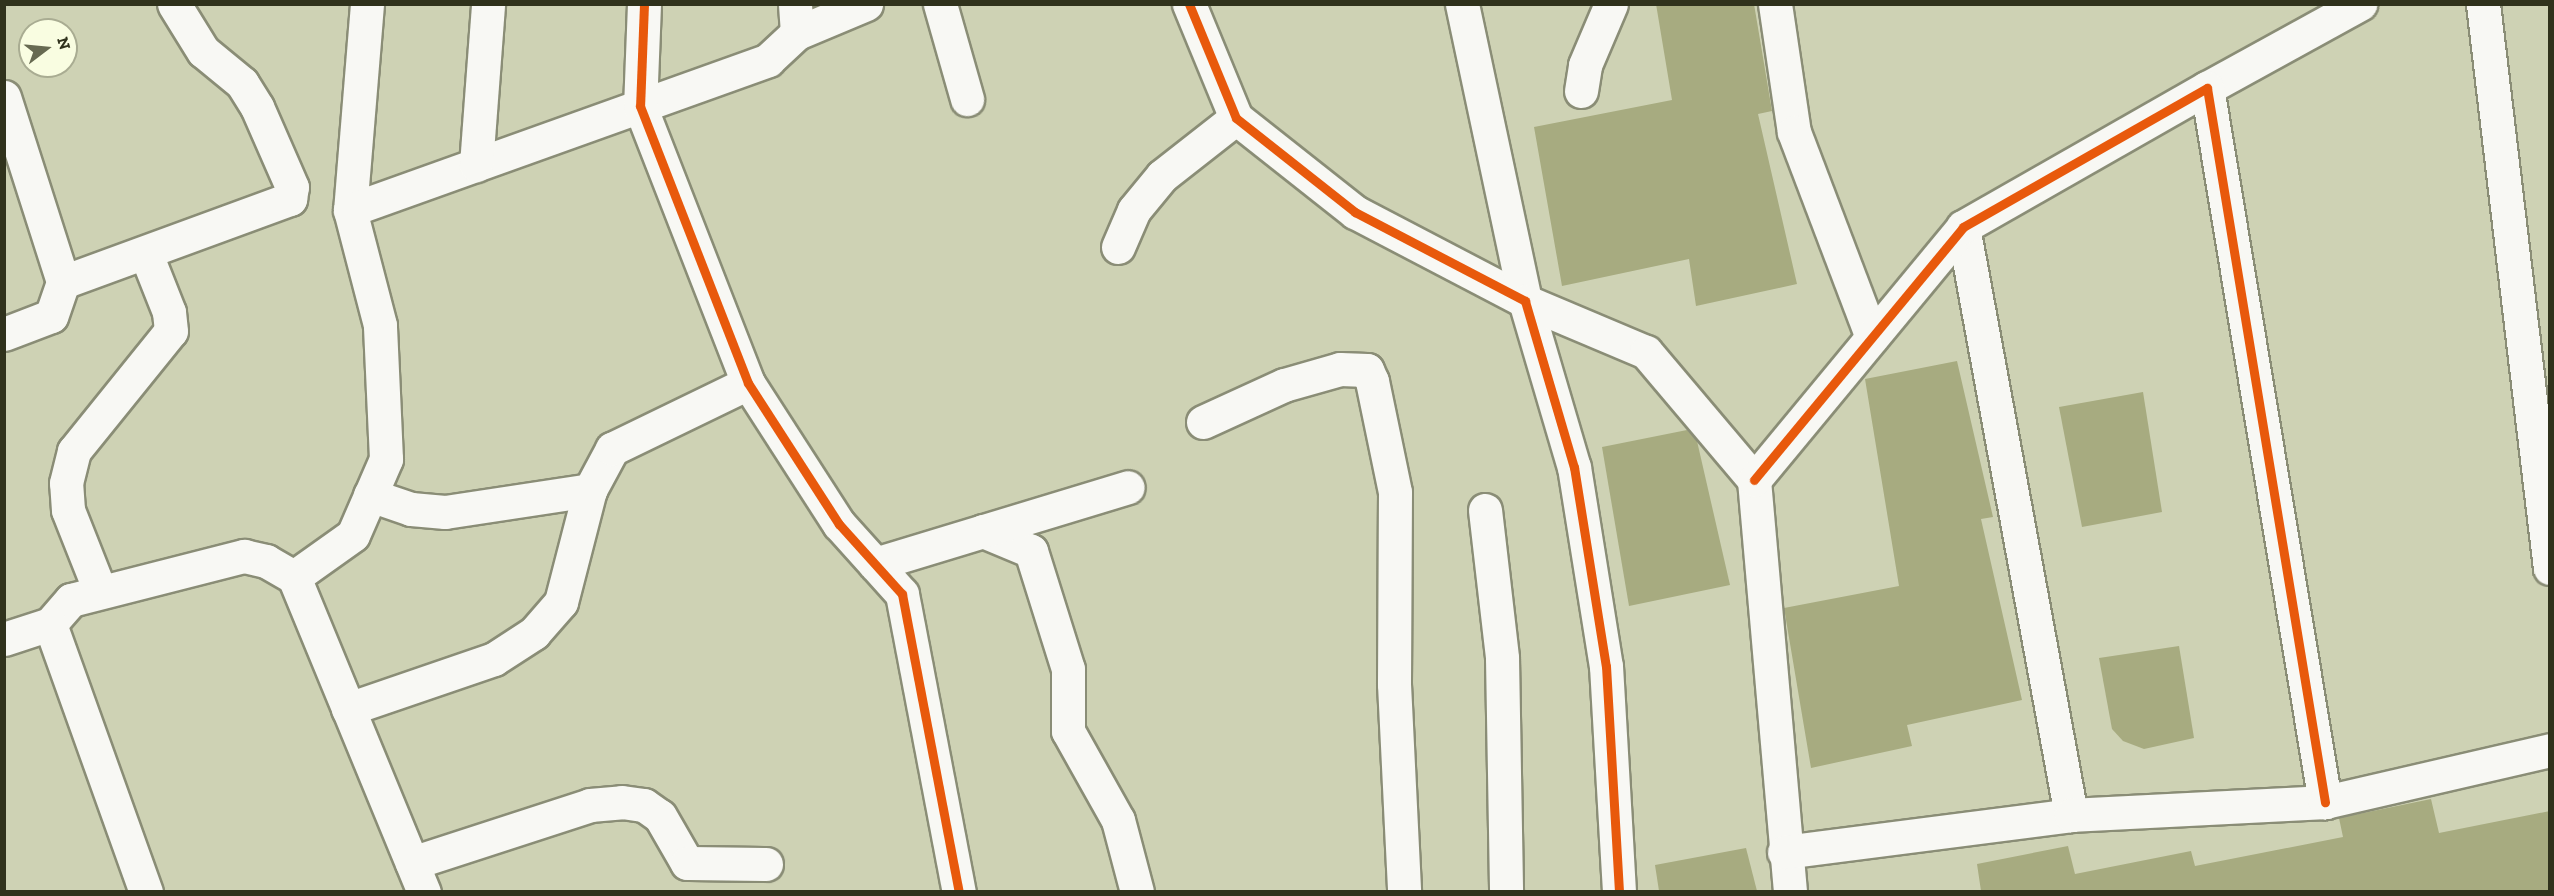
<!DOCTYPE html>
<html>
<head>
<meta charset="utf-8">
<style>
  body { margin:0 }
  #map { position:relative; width:2554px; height:896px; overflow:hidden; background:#ced2b4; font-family:"Zilla Slab",serif }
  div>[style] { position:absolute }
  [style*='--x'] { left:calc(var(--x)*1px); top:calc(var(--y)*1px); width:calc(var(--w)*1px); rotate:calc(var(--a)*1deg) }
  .building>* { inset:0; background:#a7ab80 }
  .roads { filter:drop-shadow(2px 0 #8a8d76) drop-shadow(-2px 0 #8a8d76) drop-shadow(0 2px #8a8d76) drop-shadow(0 -2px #8a8d76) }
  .minor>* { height:33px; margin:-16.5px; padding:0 16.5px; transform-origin:16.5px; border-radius:16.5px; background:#f8f8f4 }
  .cycleway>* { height:9px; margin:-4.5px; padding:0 4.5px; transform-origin:4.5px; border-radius:4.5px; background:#e8590c }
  span { translate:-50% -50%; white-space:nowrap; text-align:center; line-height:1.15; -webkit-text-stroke:6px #f9fde1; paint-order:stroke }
  .frame { position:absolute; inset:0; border:6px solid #30321c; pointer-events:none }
  .north { position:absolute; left:18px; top:18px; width:60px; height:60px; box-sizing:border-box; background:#f9fde1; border:2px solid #a9ac92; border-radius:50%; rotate:74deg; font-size:16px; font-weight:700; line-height:24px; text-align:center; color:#30321c }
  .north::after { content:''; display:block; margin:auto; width:21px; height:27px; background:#676a51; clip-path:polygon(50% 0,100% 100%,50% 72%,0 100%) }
</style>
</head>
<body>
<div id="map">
  <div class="building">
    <i style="clip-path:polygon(1656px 4px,1754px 4px,1772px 111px,1758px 114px,1797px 284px,1696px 306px,1689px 259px,1562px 286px,1534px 127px,1672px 100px)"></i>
    <i style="clip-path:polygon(1957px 361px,1993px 517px,1981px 519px,2022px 700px,1907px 725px,1912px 746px,1811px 768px,1784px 608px,1899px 586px,1865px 379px)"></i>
    <i style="clip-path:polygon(2143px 392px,2162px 512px,2082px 527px,2059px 407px)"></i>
    <i style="clip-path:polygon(1687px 430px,1697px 441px,1730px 585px,1629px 606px,1602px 447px)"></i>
    <i style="clip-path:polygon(2179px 646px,2194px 738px,2144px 749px,2123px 741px,2112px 729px,2099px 658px)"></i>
    <i style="clip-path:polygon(2431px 799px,2439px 833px,2550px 811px,2550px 891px,1981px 891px,1977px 864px,2068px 846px,2075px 874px,2191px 851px,2195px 866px,2343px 837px,2339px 818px)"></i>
    <i style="clip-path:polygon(1746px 848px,1757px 891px,1659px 891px,1655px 865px)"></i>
  </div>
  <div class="roads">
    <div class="minor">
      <i style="--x:367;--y:4;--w:207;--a:94.7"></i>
      <i style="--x:350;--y:210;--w:444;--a:-19.7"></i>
      <i style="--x:768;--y:60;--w:40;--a:-43"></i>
      <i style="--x:797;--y:33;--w:29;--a:-94"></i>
      <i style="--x:644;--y:4;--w:102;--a:92.2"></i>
      <i style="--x:640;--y:106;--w:297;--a:68.7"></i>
      <i style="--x:748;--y:383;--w:168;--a:57.2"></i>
      <i style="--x:839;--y:524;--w:94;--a:48"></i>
      <i style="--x:902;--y:594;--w:303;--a:79.2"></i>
      <i style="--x:940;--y:4;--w:99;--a:74.1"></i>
      <i style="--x:1189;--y:4;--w:123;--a:67.6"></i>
      <i style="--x:1236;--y:118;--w:152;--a:38.3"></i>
      <i style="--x:1355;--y:212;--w:192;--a:27.6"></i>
      <i style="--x:1525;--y:301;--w:173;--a:73.6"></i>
      <i style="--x:1574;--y:467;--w:202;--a:80.9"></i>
      <i style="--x:1606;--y:666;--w:226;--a:86.7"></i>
      <i style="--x:1462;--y:4;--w:304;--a:78"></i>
      <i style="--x:1525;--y:301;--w:131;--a:22.9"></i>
      <i style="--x:1646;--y:352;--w:167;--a:49.8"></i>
      <i style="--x:1754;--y:480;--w:414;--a:85"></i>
      <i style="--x:1775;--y:4;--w:129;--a:81.6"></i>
      <i style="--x:1794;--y:132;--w:219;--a:69.2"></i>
      <i style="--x:2483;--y:4;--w:568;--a:83.23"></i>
      <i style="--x:797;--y:33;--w:75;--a:-22.8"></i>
      <i style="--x:2207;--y:88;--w:175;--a:-28.8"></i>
      <i style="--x:1581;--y:91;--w:26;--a:-81"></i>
      <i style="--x:1585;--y:65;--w:66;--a:-66.9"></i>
      <i style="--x:4;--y:97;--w:194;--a:72.3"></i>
      <i style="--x:63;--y:282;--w:36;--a:109"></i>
      <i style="--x:51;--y:316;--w:50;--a:159"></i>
      <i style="--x:476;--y:165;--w:161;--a:-85.7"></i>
      <i style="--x:1963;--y:227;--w:598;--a:79.59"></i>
      <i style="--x:1118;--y:247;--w:40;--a:-66.6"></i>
      <i style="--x:1134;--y:210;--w:44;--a:-50.5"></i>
      <i style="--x:1162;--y:176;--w:94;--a:-38.1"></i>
      <i style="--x:63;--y:282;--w:242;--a:-20.1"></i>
      <i style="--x:290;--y:199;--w:12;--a:-81"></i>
      <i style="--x:292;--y:187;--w:87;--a:-113.6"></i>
      <i style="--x:257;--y:107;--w:28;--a:-122"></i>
      <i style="--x:242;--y:83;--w:50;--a:-140.6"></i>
      <i style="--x:203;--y:51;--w:55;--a:-121.7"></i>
      <i style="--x:1203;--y:422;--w:89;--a:-24.6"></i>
      <i style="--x:1284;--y:385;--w:58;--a:-15.9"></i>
      <i style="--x:1340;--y:369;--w:27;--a:2"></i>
      <i style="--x:1367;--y:370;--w:12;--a:66"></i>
      <i style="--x:1372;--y:381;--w:113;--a:78.3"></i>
      <i style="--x:1395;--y:492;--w:192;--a:90.3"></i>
      <i style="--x:1394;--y:684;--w:208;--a:87.2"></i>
      <i style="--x:1754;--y:480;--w:328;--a:-50.4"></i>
      <i style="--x:1963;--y:227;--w:281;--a:-29.7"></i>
      <i style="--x:2207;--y:88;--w:724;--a:80.62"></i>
      <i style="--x:370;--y:495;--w:43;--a:18.9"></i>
      <i style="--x:411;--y:509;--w:34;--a:5"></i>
      <i style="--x:445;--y:512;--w:147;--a:-8.6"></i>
      <i style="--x:1485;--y:510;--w:149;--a:83.4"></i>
      <i style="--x:1502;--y:658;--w:234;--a:89"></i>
      <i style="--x:983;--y:531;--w:52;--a:22.6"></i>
      <i style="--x:1031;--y:551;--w:124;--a:72.6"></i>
      <i style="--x:1068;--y:669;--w:62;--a:90"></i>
      <i style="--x:1068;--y:731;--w:102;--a:60.7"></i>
      <i style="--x:1118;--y:820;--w:74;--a:75.2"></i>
      <i style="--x:875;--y:564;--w:264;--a:-16.9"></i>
      <i style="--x:294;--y:577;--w:72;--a:-35.4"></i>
      <i style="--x:353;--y:535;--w:83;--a:-66.5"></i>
      <i style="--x:386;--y:459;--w:134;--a:-92.6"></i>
      <i style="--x:380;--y:325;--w:119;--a:-104.6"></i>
      <i style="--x:100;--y:591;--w:87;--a:-111.6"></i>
      <i style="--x:68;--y:510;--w:27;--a:-94"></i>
      <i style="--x:66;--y:483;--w:33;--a:-76"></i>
      <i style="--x:74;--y:451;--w:154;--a:-51.1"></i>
      <i style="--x:171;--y:331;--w:19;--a:-96"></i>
      <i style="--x:169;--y:312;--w:62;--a:-111.6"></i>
      <i style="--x:50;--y:624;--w:32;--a:-49"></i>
      <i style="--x:71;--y:600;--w:179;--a:-14.3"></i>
      <i style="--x:244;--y:556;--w:23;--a:13"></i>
      <i style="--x:266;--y:561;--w:32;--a:30"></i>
      <i style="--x:294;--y:577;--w:341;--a:67.6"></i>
      <i style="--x:4;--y:639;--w:48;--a:-18.1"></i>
      <i style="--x:50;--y:624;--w:285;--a:70.3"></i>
      <i style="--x:348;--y:709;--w:154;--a:-18.9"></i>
      <i style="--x:494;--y:659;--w:48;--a:-33"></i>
      <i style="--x:534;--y:633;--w:41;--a:-48.9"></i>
      <i style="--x:561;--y:602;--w:116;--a:-75.5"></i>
      <i style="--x:590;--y:490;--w:47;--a:-61.8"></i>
      <i style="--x:612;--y:449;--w:151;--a:-25.9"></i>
      <i style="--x:1784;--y:852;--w:289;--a:-7.3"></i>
      <i style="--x:2071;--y:815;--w:254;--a:-2.9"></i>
      <i style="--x:2325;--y:802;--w:231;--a:-13"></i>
      <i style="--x:412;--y:863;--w:187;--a:-18"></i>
      <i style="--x:590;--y:805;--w:32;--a:-5"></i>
      <i style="--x:622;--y:802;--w:22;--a:8"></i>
      <i style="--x:644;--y:805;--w:19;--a:35"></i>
      <i style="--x:660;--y:816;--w:54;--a:60.1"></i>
      <i style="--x:687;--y:863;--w:79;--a:0.7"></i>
    </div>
  </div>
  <div class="cycleway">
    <i style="--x:644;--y:4;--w:102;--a:92.2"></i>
    <i style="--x:640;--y:106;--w:297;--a:68.7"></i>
    <i style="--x:748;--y:383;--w:168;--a:57.2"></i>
    <i style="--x:839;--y:524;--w:94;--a:48"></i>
    <i style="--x:902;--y:594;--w:303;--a:79.2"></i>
    <i style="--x:1189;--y:4;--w:123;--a:67.6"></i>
    <i style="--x:1236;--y:118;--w:152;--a:38.3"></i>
    <i style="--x:1355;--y:212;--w:192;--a:27.6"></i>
    <i style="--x:1525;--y:301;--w:173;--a:73.6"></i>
    <i style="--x:1574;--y:467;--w:202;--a:80.9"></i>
    <i style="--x:1606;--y:666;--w:226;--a:86.7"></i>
    <i style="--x:1754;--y:480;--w:328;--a:-50.4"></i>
    <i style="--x:1963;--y:227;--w:281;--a:-29.7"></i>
    <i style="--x:2207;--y:88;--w:724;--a:80.62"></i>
  </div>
  <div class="frame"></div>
  <div class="north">N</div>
</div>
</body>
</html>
